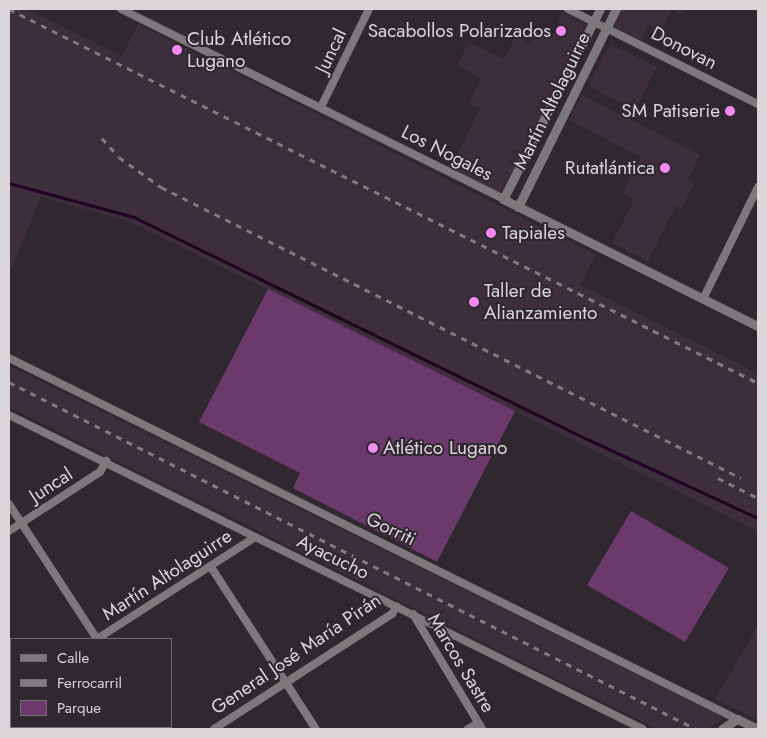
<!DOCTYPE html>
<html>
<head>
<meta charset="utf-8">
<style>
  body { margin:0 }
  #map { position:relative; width:767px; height:738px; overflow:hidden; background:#2f282f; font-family:Jost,sans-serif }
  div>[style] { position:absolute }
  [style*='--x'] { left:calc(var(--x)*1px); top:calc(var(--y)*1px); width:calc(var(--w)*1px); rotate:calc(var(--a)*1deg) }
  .built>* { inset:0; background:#3c2f3b }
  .green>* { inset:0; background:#6c396c }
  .stream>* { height:2.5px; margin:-1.25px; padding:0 1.25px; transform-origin:1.25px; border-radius:1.25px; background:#220323 }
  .minor>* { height:8px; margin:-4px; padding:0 4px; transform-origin:4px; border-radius:4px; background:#7c787b }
  .tertiary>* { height:9px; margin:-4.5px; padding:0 4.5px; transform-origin:4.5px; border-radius:4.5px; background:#7c787b }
  .rail>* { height:2.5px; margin-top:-1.25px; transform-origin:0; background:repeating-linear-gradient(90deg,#827c81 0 6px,transparent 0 12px) }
  .dots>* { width:14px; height:14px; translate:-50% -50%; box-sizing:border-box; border:2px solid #2f282f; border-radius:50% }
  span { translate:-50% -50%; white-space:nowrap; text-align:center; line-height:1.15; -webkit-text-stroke:4px #2f282f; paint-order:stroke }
  .poi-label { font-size:19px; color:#dad5d9 }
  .right { translate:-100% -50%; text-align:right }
  .left { translate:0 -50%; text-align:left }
  .street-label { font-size:19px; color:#dad5d9 }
  .frame { position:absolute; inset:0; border:10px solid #dad5d9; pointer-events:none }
  .legend { position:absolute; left:10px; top:638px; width:162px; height:90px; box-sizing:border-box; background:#2f282f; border:1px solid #736d73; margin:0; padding:6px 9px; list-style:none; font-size:15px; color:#dad5d9 }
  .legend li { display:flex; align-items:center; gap:10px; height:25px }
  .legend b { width:25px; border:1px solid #736d73 }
</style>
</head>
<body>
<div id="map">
  <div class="built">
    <i style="clip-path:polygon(9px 9px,26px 9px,122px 56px,138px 24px,596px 255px,580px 285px,758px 374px,758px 531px,128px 221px,41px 197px,9px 274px)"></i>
    <i style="clip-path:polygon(620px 9px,685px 9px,682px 14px,672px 9px,661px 30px,649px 24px,641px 40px,616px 27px,614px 21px)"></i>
    <i style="clip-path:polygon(563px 13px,582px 22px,583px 32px,505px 189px,499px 193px,450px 170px,480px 109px,469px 103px,481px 78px,457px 65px,469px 42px,504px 59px,516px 36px,530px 44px,537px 31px,551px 38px)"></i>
    <i style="clip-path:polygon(612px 45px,657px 67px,635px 110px,588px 86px,608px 48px)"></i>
    <i style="clip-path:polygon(582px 95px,700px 155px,688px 179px,694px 183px,682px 208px,676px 206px,648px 261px,612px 243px,634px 200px,622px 193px,641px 157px,569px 120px)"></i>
    <i style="clip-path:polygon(9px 365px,724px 718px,707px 729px,657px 729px,9px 407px)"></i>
    <i style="clip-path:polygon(758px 625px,758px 720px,715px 699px)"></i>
  </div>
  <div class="green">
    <i style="clip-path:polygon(268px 289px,515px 411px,437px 562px,293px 488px,300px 473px,199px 422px)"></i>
    <i style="clip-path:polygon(631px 511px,729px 568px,685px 642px,587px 585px)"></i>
  </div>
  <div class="stream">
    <i style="--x:9;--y:183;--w:130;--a:15.2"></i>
    <i style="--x:134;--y:217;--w:504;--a:26.11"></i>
    <i style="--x:587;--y:439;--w:188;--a:24.8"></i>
  </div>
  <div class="minor">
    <i style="--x:121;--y:9;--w:427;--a:26.4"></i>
    <i style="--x:568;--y:9;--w:212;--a:26.6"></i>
    <i style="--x:321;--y:107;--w:109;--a:-63.9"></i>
    <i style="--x:703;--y:299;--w:125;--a:-63.8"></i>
    <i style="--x:9;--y:358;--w:813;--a:26.38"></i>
    <i style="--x:9;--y:415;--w:707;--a:26.35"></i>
    <i style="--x:9;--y:504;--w:161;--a:56.9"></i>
    <i style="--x:9;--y:531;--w:108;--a:-33"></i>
    <i style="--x:100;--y:472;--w:13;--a:-61"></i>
    <i style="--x:211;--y:567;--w:193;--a:57.1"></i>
    <i style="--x:413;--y:614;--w:134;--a:59"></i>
    <i style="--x:97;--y:639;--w:188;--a:-32.8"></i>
    <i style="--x:9;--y:695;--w:3;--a:-45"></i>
    <i style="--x:152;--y:727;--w:3;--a:45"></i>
    <i style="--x:214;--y:729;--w:212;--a:-32.9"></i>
    <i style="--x:392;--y:614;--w:9;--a:-58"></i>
    <i style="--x:468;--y:729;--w:12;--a:-31"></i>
  </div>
  <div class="tertiary">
    <i style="--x:600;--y:9;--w:213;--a:117"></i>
    <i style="--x:503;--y:199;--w:285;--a:26.5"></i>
    <i style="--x:518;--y:207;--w:221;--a:-63.7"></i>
    <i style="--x:722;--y:729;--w:18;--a:-34"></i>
    <i style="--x:737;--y:719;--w:23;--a:25"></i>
  </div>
  <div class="rail">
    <i style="--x:9;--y:9;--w:837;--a:26.53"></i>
    <i style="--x:102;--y:138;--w:25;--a:48"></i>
    <i style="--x:119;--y:157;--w:52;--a:35.5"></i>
    <i style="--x:161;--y:187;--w:649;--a:26.64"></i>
    <i style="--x:9;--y:382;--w:770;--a:26.8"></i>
    <i style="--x:718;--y:478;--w:45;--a:26.6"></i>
  </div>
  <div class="dots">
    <i style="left:561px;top:31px;background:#f28af2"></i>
    <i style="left:177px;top:50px;background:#f28af2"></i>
    <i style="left:730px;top:111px;background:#f28af2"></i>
    <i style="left:665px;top:168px;background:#f28af2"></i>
    <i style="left:491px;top:233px;background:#f28af2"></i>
    <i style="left:474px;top:302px;background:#f28af2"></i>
    <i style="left:373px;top:448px;background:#f28af2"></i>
  </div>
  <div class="poi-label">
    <span class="right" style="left:551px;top:31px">Sacabollos Polarizados</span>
    <span class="left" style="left:187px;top:50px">Club Atlético<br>Lugano</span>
    <span class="right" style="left:720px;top:111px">SM Patiserie</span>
    <span class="right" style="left:655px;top:168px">Rutatlántica</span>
    <span class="left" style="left:502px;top:233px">Tapiales</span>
    <span class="left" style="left:484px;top:302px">Taller de<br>Alianzamiento</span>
    <span class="left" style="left:383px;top:448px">Atlético Lugano</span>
  </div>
  <div class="street-label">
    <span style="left:684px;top:48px;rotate:27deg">Donovan</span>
    <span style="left:331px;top:51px;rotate:-64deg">Juncal</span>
    <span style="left:552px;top:101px;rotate:-64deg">Martín Altolaguirre</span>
    <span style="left:447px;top:153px;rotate:27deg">Los Nogales</span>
    <span style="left:51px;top:485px;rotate:-33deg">Juncal</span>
    <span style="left:391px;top:529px;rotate:26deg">Gorriti</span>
    <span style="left:333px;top:557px;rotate:26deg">Ayacucho</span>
    <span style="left:167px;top:575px;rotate:-33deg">Martín Altolaguirre</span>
    <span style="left:296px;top:654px;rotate:-34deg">General José María Pirán</span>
    <span style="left:461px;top:663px;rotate:59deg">Marcos Sastre</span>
  </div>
  <div class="frame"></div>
  <ul class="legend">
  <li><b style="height:6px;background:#7c787b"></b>Calle</li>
  <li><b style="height:6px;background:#827c81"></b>Ferrocarril</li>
  <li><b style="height:14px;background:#6c396c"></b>Parque</li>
  </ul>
</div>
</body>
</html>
